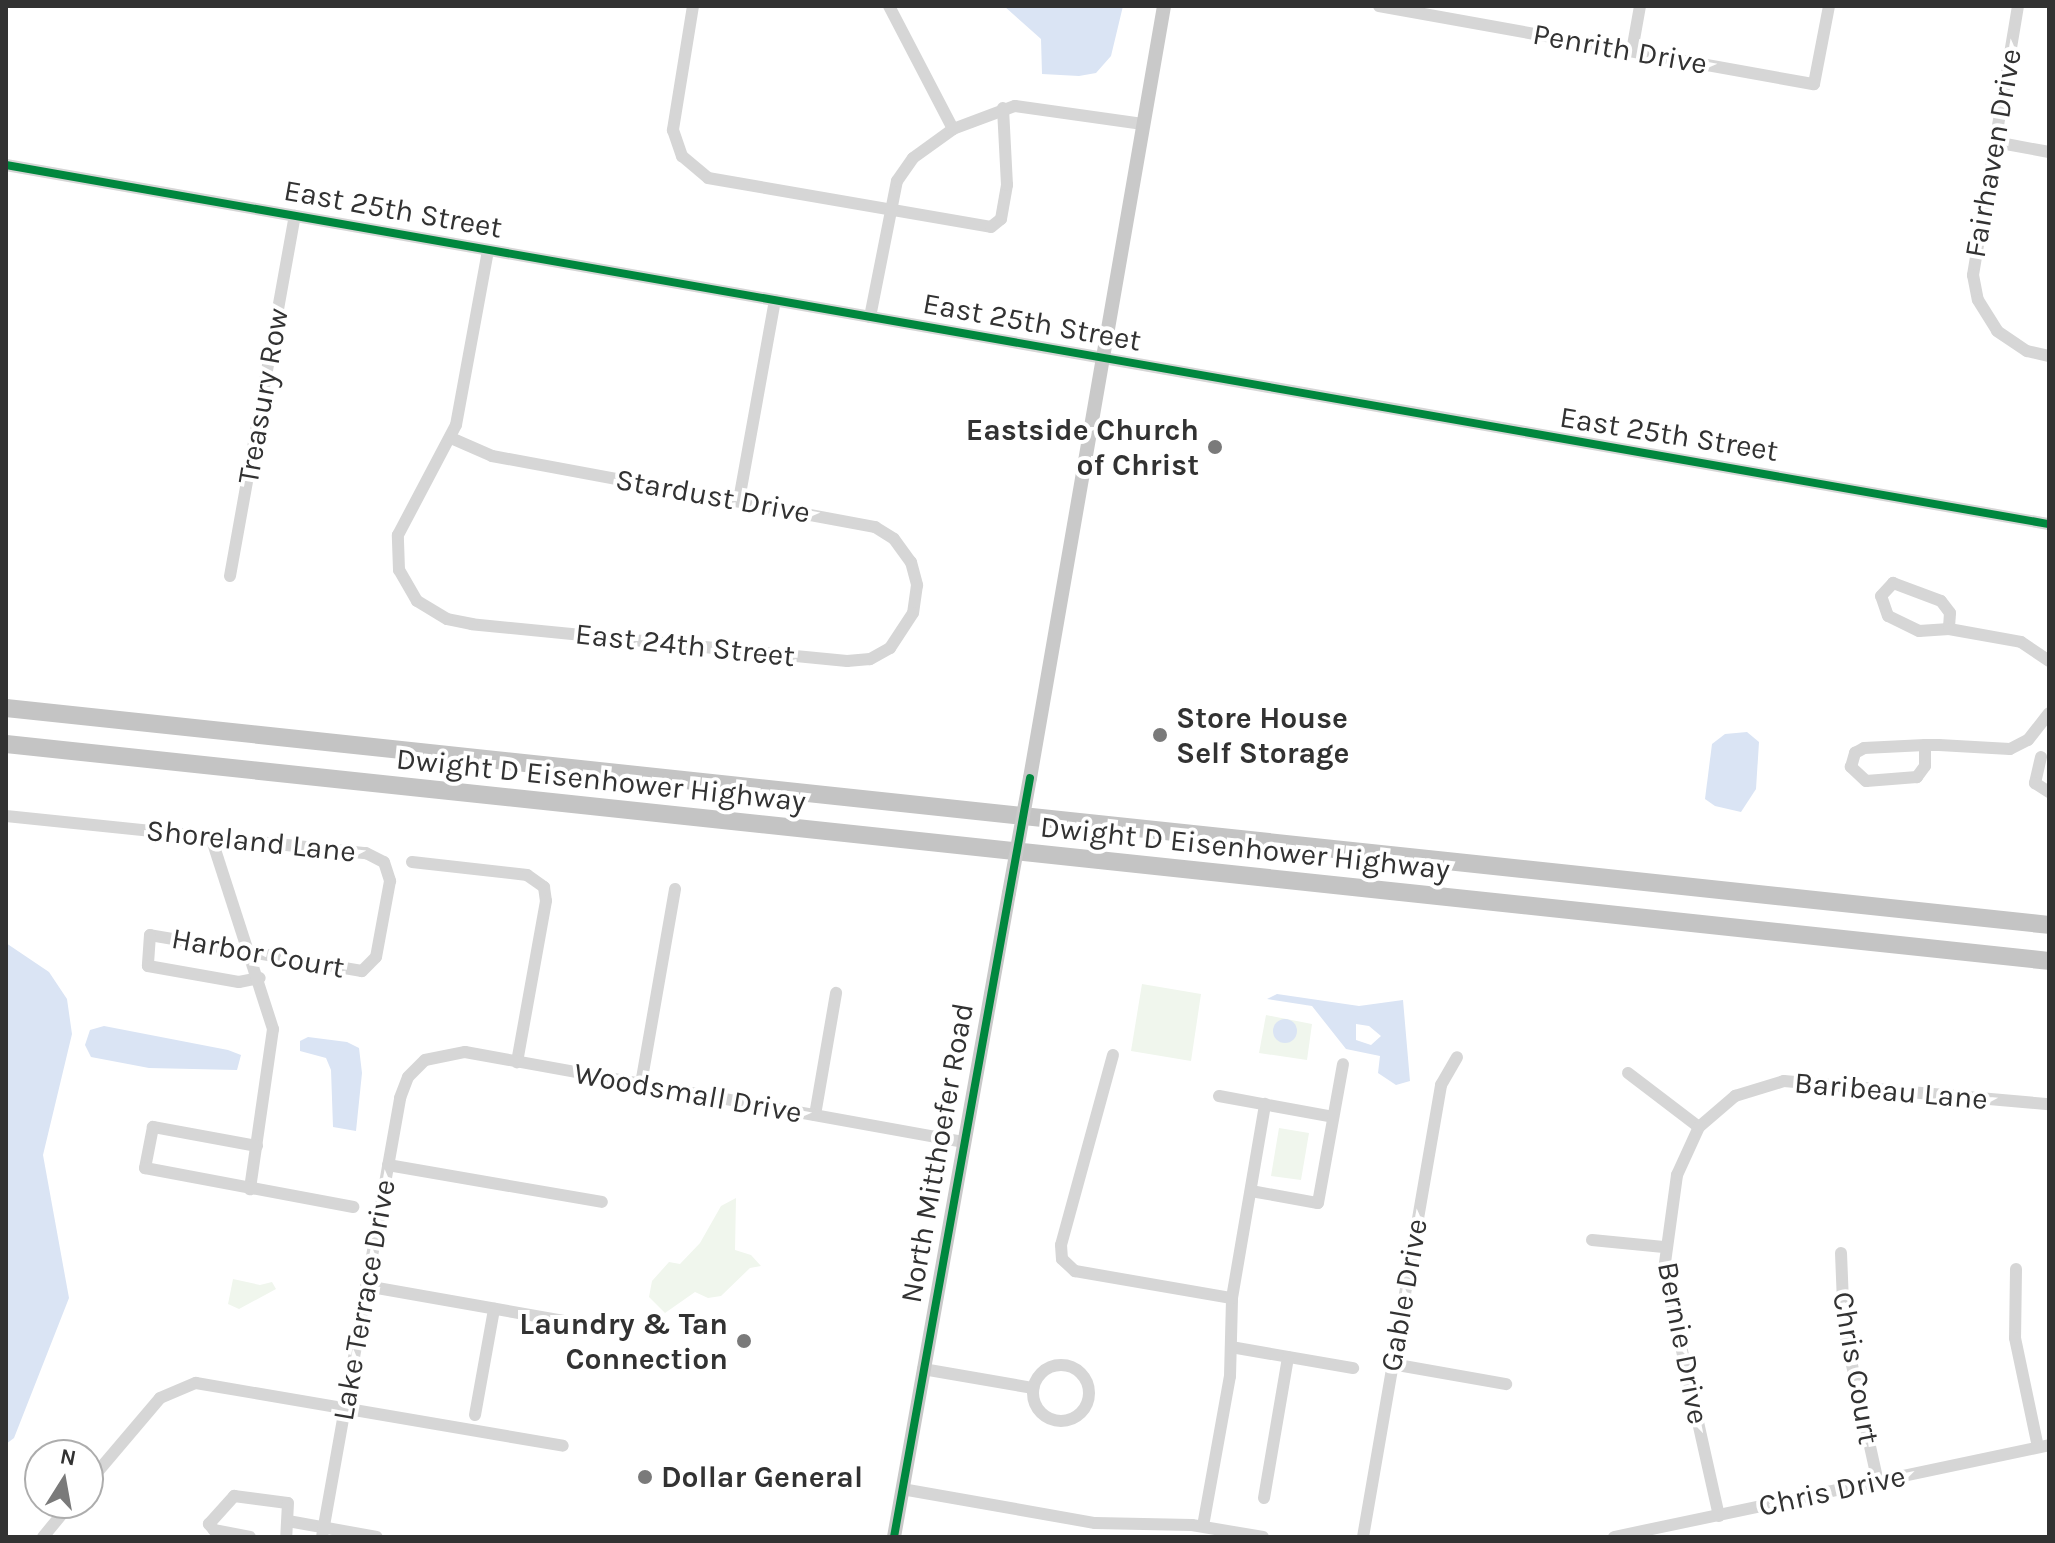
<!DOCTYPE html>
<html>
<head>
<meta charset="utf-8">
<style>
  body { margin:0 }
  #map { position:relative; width:2055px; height:1543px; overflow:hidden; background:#fff; font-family:Karla,sans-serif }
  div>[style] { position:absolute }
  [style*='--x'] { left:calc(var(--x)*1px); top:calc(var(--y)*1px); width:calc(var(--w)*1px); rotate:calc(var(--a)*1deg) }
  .green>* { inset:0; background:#f0f6ed }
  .water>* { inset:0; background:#dae4f4 }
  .round { border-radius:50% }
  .minor>* { height:12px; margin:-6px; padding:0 6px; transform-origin:6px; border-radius:6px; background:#d6d6d6 }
  .minor>.ring { margin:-6px; padding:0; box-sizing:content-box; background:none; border:12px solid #d6d6d6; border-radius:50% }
  .major>* { height:14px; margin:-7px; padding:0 7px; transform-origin:7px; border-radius:7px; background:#c9c9c9 }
  .highway>* { height:18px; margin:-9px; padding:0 9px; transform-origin:9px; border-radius:9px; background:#c4c4c4 }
  .major-bridge>* { height:14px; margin:-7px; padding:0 7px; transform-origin:7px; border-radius:7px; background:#c9c9c9 }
  .cycleway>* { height:8px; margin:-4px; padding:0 4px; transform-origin:4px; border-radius:4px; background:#00873e }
  .dots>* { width:22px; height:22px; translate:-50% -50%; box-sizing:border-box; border:4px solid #fff; border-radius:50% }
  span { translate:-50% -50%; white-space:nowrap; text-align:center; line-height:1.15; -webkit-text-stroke:8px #fff; paint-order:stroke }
  .street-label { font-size:30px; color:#323232 }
  .poi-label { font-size:30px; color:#323232; font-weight:700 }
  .right { translate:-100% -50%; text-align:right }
  .left { translate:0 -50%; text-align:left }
  .frame { position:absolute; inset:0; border:8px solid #323232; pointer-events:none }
  .north { position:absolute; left:24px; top:1439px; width:80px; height:80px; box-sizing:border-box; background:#fff; border:2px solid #adadad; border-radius:50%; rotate:11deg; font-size:22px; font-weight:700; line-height:32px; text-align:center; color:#323232 }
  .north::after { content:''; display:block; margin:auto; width:28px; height:36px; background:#7a7a7a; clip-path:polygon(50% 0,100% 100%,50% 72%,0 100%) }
</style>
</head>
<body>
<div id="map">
  <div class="green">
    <i style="clip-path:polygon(1142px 984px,1201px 994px,1191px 1061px,1131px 1051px)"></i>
    <i style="clip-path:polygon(1266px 1015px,1312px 1024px,1307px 1060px,1259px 1053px)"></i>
    <i style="clip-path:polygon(1279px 1128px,1309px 1133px,1301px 1180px,1271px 1176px)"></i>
    <i style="clip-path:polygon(736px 1198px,735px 1250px,751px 1255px,761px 1266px,750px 1268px,721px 1296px,708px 1298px,695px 1292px,665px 1313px,649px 1297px,652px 1281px,669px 1262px,680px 1264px,700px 1243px,721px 1206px)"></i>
    <i style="clip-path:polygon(233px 1279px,260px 1285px,272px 1282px,276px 1289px,239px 1309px,228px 1304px)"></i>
  </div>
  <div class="water">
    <i style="clip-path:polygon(1004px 6px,1123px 6px,1111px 56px,1096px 73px,1079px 76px,1042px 74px,1041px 39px)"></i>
    <i style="clip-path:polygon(1747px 732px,1759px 742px,1756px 789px,1741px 812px,1715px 806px,1705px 799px,1712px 744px,1725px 734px)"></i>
    <i style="clip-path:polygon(6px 943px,49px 972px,67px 999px,72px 1034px,43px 1155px,69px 1298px,14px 1438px,6px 1444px)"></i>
    <i style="clip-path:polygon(evenodd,1277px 994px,1359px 1006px,1403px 1000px,1410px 1081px,1396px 1085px,1378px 1073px,1380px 1056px,1346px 1049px,1312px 1006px,1267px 999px,1277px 994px,1356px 1024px,1369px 1026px,1381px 1036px,1371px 1045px,1356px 1040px,1356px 1024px)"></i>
    <i class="round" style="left:1273px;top:1019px;width:24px;height:24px"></i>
    <i style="clip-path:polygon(104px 1026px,228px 1050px,241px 1055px,237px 1070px,149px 1068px,91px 1057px,85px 1045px,90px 1030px)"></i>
    <i style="clip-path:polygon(308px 1037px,347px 1042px,359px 1048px,362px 1073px,356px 1131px,333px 1127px,331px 1070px,326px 1058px,300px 1051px,300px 1041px)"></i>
  </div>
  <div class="minor">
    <i style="--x:693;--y:6;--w:126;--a:99.2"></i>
    <i style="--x:673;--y:130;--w:28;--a:71"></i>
    <i style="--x:682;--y:156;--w:34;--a:40"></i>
    <i style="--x:708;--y:178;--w:287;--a:9.8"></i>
    <i style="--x:991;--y:227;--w:13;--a:-39"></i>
    <i style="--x:1001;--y:219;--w:35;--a:-80"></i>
    <i style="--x:1007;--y:185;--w:77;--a:-93"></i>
    <i style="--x:889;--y:6;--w:139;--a:62.5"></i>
    <i style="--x:1379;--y:6;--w:442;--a:10.2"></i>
    <i style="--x:1814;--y:84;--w:79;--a:-79.1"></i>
    <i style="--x:2018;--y:6;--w:273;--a:99.5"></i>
    <i style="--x:1973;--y:275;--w:25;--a:79"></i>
    <i style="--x:1978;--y:300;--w:36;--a:58"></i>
    <i style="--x:1997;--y:331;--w:36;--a:34"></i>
    <i style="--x:2027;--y:351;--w:23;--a:13"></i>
    <i style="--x:1632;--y:51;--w:46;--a:-79.9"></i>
    <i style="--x:1995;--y:142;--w:55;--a:10.5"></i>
    <i style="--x:6;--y:165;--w:2074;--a:9.97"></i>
    <i style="--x:870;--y:317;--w:139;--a:-78.8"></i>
    <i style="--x:897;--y:181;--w:28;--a:-55"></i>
    <i style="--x:913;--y:158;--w:49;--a:-35.9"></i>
    <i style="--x:953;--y:129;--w:66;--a:-20.4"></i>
    <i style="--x:1015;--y:106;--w:129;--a:8"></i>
    <i style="--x:451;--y:438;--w:45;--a:23.7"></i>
    <i style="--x:492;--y:456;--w:390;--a:10.5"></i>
    <i style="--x:875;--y:527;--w:22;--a:32"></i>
    <i style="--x:894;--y:539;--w:29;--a:54"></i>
    <i style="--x:911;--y:562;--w:24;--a:75"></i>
    <i style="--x:917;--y:585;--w:28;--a:98"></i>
    <i style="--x:913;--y:613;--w:42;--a:123.3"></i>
    <i style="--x:890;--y:648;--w:23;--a:151"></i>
    <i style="--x:870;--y:659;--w:23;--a:175"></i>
    <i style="--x:847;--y:661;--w:377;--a:-174.4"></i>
    <i style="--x:472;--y:624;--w:25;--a:-169"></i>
    <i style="--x:447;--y:619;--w:35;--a:-149"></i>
    <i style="--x:417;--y:601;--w:36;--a:-120"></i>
    <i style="--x:399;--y:570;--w:35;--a:-92"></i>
    <i style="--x:398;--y:535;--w:124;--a:-62.2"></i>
    <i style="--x:456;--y:425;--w:178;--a:-79.6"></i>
    <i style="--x:739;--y:500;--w:203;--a:-79.8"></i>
    <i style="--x:230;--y:576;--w:366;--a:-79.8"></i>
    <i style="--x:1893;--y:583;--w:51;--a:20.6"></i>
    <i style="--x:1941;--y:601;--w:15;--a:53"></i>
    <i style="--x:1950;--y:613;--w:16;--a:94"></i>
    <i style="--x:1949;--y:629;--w:30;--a:176"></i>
    <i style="--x:1919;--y:631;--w:34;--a:-154"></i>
    <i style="--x:1888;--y:616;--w:21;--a:-109"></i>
    <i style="--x:1881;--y:596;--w:18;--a:-47"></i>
    <i style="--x:1949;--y:629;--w:73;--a:10.2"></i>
    <i style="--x:2021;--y:642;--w:34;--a:34"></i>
    <i style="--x:1925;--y:745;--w:21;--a:90"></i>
    <i style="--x:1925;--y:766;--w:14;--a:126"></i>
    <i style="--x:1917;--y:777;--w:51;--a:175.5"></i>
    <i style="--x:1866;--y:781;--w:21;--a:-137"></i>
    <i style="--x:1851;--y:767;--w:15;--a:-74"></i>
    <i style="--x:1855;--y:753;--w:10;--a:-29"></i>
    <i style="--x:1864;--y:748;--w:61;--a:-2.8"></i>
    <i style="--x:1925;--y:745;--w:14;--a:0"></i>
    <i style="--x:1939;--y:745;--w:71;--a:3.2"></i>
    <i style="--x:2010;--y:749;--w:20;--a:-27"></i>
    <i style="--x:2028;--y:740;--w:34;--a:-52"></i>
    <i style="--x:2041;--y:757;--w:27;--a:103"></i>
    <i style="--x:2035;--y:783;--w:17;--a:33"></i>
    <i style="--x:6;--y:816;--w:362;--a:5.9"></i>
    <i style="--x:366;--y:853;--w:20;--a:27"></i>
    <i style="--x:384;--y:862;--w:20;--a:72"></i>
    <i style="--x:390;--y:881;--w:77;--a:100.4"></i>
    <i style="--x:376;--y:957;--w:20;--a:135"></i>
    <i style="--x:362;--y:971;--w:215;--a:-170.4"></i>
    <i style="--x:150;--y:935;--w:31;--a:94"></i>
    <i style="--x:148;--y:966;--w:92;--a:10"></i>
    <i style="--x:239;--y:982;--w:21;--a:-11"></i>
    <i style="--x:211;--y:837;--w:202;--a:72.1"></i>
    <i style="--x:273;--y:1029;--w:162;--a:98.2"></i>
    <i style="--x:412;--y:862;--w:116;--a:6.4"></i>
    <i style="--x:527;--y:875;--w:21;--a:35"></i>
    <i style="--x:544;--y:887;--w:14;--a:82"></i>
    <i style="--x:546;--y:901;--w:164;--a:100.2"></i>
    <i style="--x:1113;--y:1055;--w:197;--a:105.3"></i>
    <i style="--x:1061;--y:1245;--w:14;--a:86"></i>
    <i style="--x:1062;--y:1259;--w:18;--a:43"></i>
    <i style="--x:1075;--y:1271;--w:159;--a:9.8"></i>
    <i style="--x:1628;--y:1073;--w:89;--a:37.3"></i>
    <i style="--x:641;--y:1084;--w:198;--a:-80.1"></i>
    <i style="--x:1219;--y:1096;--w:116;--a:10.4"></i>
    <i style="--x:815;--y:1115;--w:124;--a:-80.2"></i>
    <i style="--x:257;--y:1146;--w:106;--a:-169.6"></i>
    <i style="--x:153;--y:1127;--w:42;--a:101"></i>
    <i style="--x:145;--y:1168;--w:212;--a:10.6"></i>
    <i style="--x:388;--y:1165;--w:217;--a:9.8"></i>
    <i style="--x:1251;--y:1191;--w:68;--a:10.2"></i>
    <i style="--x:1318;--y:1203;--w:141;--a:-79.8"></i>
    <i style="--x:1592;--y:1240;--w:72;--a:5.6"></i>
    <i style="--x:1841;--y:1253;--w:76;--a:87.7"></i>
    <i style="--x:1844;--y:1329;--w:157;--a:77.5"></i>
    <i style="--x:2016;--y:1269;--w:69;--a:90.8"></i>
    <i style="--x:2015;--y:1338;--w:111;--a:78.1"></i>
    <i style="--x:366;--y:1286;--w:231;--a:10"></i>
    <i style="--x:1231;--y:1347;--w:124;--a:9.8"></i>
    <i style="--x:1392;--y:1364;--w:116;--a:10"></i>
    <i class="ring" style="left:1033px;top:1365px;width:44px;height:44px"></i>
    <i style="--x:923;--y:1369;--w:112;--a:9.8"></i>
    <i style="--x:475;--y:1415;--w:108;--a:-79.8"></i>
    <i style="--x:88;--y:1483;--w:111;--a:-49.7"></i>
    <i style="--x:160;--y:1398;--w:39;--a:-23"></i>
    <i style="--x:196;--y:1383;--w:372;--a:9.7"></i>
    <i style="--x:902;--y:1489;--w:196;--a:10"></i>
    <i style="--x:1095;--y:1523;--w:97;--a:1.2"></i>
    <i style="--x:1192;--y:1525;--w:72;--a:9.6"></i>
    <i style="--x:1264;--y:1498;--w:143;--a:-80.3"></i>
    <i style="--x:1719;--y:1516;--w:252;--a:-102.6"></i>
    <i style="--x:1664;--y:1270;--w:96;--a:-82.2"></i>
    <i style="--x:1677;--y:1175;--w:53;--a:-65.4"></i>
    <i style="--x:1699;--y:1127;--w:48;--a:-40.7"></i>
    <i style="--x:1735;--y:1096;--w:51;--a:-17"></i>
    <i style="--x:1784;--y:1081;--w:266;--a:5"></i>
    <i style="--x:288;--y:1521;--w:90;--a:10.2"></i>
    <i style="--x:1203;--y:1526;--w:152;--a:-79.8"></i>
    <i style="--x:1230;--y:1376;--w:78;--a:-88.5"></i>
    <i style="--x:1232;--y:1298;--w:197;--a:-80.3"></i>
    <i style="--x:43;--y:1537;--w:44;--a:-50.5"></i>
    <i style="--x:250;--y:1537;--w:37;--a:-169"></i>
    <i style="--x:214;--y:1530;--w:8;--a:-130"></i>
    <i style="--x:209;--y:1524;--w:38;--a:-48"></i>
    <i style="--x:234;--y:1496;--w:54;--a:7.4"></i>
    <i style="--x:288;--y:1503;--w:34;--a:93"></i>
    <i style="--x:322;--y:1537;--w:446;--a:-79.9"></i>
    <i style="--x:400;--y:1098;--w:22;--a:-69"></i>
    <i style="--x:408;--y:1077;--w:24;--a:-45"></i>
    <i style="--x:425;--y:1060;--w:41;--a:-11.3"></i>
    <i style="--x:465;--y:1052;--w:506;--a:10.24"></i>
    <i style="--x:1363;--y:1537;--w:459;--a:-80.2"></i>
    <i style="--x:1441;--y:1085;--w:32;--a:-60"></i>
    <i style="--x:1614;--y:1537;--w:445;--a:-11.9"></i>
  </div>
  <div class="major">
    <i style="--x:1030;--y:778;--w:784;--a:-80.15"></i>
    <i style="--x:894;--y:1537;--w:654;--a:-79.88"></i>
  </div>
  <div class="highway">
    <i style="--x:6;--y:708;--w:2054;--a:6.06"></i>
    <i style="--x:6;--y:744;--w:2054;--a:6.06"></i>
  </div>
  <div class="major-bridge">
    <i style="--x:1009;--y:893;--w:117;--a:-79.7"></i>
  </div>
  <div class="cycleway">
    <i style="--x:6;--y:165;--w:2074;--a:9.97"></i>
    <i style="--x:894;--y:1537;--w:771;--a:-79.84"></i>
  </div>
  <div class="dots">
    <i style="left:1215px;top:447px;background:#7a7a7a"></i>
    <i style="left:1160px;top:735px;background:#7a7a7a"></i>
    <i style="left:744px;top:1341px;background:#7a7a7a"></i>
    <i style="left:645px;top:1477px;background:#7a7a7a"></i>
  </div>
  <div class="street-label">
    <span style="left:1620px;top:49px;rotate:10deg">Penrith Drive</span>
    <span style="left:1993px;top:153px;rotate:-80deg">Fairhaven Drive</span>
    <span style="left:393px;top:209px;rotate:10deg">East 25th Street</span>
    <span style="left:1032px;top:322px;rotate:10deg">East 25th Street</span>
    <span style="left:263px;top:396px;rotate:-80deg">Treasury Row</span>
    <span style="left:1669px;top:434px;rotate:9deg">East 25th Street</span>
    <span style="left:713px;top:496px;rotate:10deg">Stardust Drive</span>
    <span style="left:685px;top:645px;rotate:6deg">East 24th Street</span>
    <span style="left:601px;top:780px;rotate:6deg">Dwight D Eisenhower Highway</span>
    <span style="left:251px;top:841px;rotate:6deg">Shoreland Lane</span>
    <span style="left:1245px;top:848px;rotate:6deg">Dwight D Eisenhower Highway</span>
    <span style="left:258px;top:953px;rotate:10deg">Harbor Court</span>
    <span style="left:1891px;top:1091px;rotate:5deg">Baribeau Lane</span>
    <span style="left:688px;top:1093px;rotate:10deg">Woodsmall Drive</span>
    <span style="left:937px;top:1153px;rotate:-80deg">North Mitthoefer Road</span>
    <span style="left:1404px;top:1295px;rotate:-80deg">Gable Drive</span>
    <span style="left:364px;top:1300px;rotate:-80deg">Lake Terrace Drive</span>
    <span style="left:1683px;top:1343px;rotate:79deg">Bernie Drive</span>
    <span style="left:1856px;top:1368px;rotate:80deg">Chris Court</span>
    <span style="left:1832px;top:1491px;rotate:-12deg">Chris Drive</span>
  </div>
  <div class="poi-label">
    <span class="right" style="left:1199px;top:447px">Eastside Church<br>of Christ</span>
    <span class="left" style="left:1176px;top:735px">Store House<br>Self Storage</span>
    <span class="right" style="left:728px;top:1341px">Laundry &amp; Tan<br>Connection</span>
    <span class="left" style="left:661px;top:1477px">Dollar General</span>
  </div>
  <div class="frame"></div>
  <div class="north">N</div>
</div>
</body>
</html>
